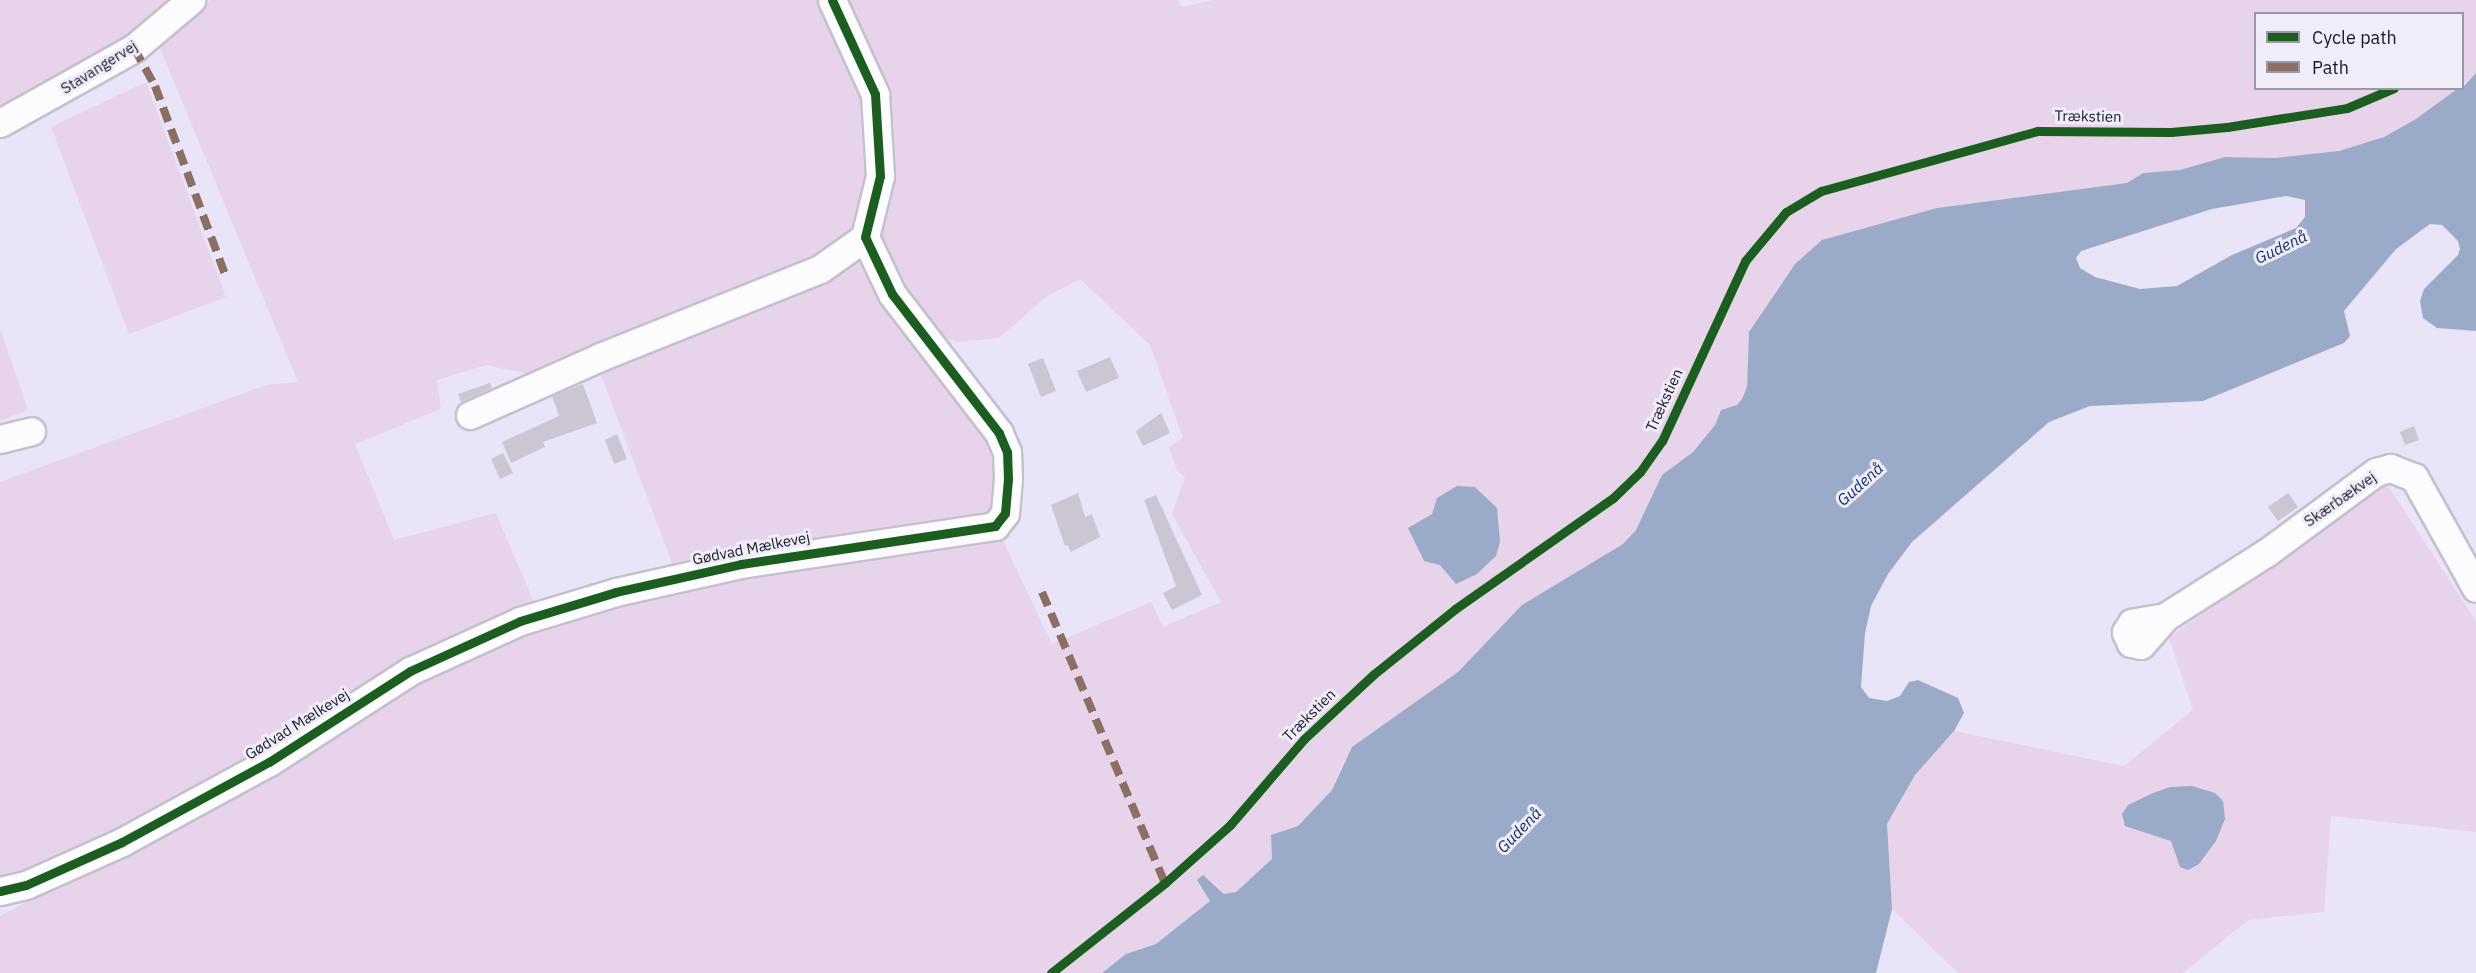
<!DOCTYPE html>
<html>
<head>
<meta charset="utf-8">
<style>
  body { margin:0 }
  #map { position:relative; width:2476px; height:973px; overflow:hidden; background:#e9e4f7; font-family:"IBM Plex Sans",sans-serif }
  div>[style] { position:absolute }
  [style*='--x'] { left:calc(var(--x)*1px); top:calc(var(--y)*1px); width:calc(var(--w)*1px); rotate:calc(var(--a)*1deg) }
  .green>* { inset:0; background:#e8d4ea }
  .water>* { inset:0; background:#9baac9 }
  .building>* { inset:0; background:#ccc5d4 }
  .roads { filter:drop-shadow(2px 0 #c4c1cf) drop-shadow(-2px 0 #c4c1cf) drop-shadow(0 2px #c4c1cf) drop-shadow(0 -2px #c4c1cf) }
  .minor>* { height:27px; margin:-13.5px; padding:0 13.5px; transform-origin:13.5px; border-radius:13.5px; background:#fcfbfe }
  .quiet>* { height:8px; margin-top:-4px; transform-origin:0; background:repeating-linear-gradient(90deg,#8d6e63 0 15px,transparent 0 23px) }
  .cycleway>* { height:9px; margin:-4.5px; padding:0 4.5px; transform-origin:4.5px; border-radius:4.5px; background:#1b5e20 }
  span { translate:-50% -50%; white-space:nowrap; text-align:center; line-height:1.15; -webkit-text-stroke:6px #f0edfb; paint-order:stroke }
  .street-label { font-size:15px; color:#1b1824 }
  .water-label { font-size:16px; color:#0e2d5b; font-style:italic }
  .legend { position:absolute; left:2254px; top:12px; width:210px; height:78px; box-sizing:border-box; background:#f0edfb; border:2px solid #9b98a5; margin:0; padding:8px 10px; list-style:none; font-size:18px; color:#1b1824 }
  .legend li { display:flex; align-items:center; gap:12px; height:30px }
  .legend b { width:30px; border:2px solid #9b98a5 }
</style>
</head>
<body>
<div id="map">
  <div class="green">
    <i style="clip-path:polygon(0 0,186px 0,94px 59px,0 106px)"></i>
    <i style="clip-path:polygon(210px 0,819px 0,884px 100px,841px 0,1177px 0,1182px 7px,1214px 0,2476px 0,2476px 73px,2463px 84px,2462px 14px,2256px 14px,2256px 88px,2457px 89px,2417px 119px,2384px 137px,2339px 151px,2275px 158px,2225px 157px,2180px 170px,2143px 173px,2127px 183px,1937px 208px,1822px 240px,1777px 288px,1763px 316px,1749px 332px,1747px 387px,1742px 399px,1737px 405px,1720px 410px,1715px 425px,1693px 452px,1662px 475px,1636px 530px,1623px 544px,1522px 605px,1458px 672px,1344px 761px,1332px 790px,1298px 826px,1271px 835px,1272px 859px,1236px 892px,1224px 894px,1215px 883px,1197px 880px,1210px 901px,1156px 944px,1126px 954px,1102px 973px,0 973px,0 916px,317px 747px,375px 702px,547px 618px,710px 577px,987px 536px,1003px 541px,1052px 644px,1151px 602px,1163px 627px,1221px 602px,1172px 514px,1185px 477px,1177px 471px,1169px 447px,1183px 438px,1150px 345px,1080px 279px,1046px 297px,999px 338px,957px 342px,934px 333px,900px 291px,874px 237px,532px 375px,486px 365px,437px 380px,441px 409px,355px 444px,394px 540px,496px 513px,535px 605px,347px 702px,188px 796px,93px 844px,0 881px,0 482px,266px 385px,298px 382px,160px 48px)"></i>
    <i style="clip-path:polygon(146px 82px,226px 297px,129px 334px,51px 127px)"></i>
    <i style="clip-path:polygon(860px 248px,994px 437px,998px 464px,991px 519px,674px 568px,598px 367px)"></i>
    <i style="clip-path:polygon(1px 331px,28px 410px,0 421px,0 332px)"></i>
    <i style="clip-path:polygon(2383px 478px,2476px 621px,2476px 832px,2331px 816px,2324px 912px,2248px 920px,2183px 973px,1958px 973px,1892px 909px,1887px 824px,1915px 775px,1954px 731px,2124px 766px,2193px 710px,2169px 638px)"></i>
  </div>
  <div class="water">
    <i style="clip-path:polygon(evenodd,2476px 73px,2476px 331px,2437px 328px,2423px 318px,2420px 301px,2424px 289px,2458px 255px,2460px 249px,2458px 241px,2442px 225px,2430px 224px,2396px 249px,2344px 311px,2350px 336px,2344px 343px,2203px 401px,2090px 406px,2049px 422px,1912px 542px,1888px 574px,1871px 606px,1865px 633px,1861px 687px,1869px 698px,1887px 701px,1900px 696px,1909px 682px,1918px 680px,1958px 698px,1964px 713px,1954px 731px,1915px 775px,1887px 824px,1892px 909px,1876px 973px,1102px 973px,1126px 954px,1156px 944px,1210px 901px,1197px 880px,1203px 875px,1224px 894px,1236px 892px,1272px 859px,1271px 835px,1298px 826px,1332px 790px,1352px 747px,1458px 672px,1522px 605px,1623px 544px,1636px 530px,1662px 475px,1693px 452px,1715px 425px,1721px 410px,1737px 405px,1742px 399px,1747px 387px,1749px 332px,1795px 264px,1822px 240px,1937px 208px,2127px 183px,2143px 173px,2180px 170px,2225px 157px,2275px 158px,2339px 151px,2384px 137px,2416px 119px,2457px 89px,2462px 88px,2476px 73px,2286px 196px,2305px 200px,2305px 217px,2296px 228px,2232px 255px,2177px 286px,2140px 289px,2095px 277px,2080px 268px,2076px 258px,2081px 251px,2212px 209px,2286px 196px)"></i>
    <i style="clip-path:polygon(1457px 486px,1475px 487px,1497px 508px,1500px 542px,1496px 556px,1477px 574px,1456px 584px,1440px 565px,1424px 561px,1408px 528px,1432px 514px,1437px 498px)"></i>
    <i style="clip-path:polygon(2192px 786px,2215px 793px,2223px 801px,2225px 819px,2216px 841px,2199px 864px,2188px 870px,2180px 867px,2171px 841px,2125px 826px,2122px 814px,2128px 805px,2153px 793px,2170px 787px)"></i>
  </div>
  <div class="building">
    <i style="clip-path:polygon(1110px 357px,1119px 378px,1086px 392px,1077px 371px)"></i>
    <i style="clip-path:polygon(1043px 358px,1056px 391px,1041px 397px,1028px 364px)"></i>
    <i style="clip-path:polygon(490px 383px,492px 388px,461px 402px,458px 394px)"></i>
    <i style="clip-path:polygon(583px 384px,597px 423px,543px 442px,545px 447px,511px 463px,502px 442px,559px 416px,552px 396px)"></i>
    <i style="clip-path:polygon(1161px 413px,1170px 433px,1143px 446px,1136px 431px)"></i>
    <i style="clip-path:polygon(2414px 426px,2419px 440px,2405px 445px,2400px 432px)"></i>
    <i style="clip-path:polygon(617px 434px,627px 459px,614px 464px,605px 440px)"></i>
    <i style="clip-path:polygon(503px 453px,513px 473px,500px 479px,491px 459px)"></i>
    <i style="clip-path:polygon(1078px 493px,1085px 517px,1092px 514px,1100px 537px,1071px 552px,1068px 545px,1065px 546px,1051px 505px)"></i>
    <i style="clip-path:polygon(2288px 493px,2298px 507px,2278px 521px,2268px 507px)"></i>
    <i style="clip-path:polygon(1156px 495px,1202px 595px,1172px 610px,1163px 593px,1176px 586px,1144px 500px)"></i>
  </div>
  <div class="roads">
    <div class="minor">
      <i style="--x:0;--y:123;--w:154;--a:-29.2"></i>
      <i style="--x:134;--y:48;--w:75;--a:-40.1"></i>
      <i style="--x:470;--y:415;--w:142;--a:-24"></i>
      <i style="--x:600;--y:357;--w:237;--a:-21.8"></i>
      <i style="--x:820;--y:269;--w:55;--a:-35.4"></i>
      <i style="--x:0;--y:439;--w:32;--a:-14"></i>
      <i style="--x:2165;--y:617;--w:34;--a:170"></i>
      <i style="--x:2132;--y:623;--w:11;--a:124"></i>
      <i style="--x:2126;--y:632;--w:12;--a:66"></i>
      <i style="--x:2131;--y:643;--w:10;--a:11"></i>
      <i style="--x:2141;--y:645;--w:37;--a:-49"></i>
      <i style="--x:2165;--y:617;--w:120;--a:-32.4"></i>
      <i style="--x:2266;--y:553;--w:137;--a:-36.4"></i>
      <i style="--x:2376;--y:472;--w:15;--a:-16"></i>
      <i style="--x:2390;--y:468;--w:26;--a:21"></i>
      <i style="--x:2414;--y:477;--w:127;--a:60.8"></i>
      <i style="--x:0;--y:891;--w:27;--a:-13"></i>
      <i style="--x:26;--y:885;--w:105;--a:-24.1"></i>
      <i style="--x:122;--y:842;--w:167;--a:-28.6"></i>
      <i style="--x:269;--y:762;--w:168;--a:-32.8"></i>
      <i style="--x:410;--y:671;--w:121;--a:-24.4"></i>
      <i style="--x:520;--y:621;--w:100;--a:-16.8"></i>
      <i style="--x:616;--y:592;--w:128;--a:-12.6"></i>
      <i style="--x:741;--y:564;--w:257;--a:-8.5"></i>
      <i style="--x:995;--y:526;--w:16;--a:-52"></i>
      <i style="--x:1005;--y:513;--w:34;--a:-85"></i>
      <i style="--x:1008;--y:479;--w:27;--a:-92"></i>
      <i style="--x:1007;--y:452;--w:21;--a:-113"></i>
      <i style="--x:999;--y:433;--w:175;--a:-127.6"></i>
      <i style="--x:892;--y:294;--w:63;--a:-115.3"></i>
      <i style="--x:865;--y:237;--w:63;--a:-76.2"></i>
      <i style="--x:880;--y:176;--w:82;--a:-93.5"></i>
      <i style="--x:875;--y:94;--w:103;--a:-114.6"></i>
    </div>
  </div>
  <div class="quiet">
    <i style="--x:134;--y:48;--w:43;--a:61.1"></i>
    <i style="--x:155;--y:86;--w:204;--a:69.6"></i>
    <i style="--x:1042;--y:592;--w:316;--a:67.1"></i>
  </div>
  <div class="cycleway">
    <i style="--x:0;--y:891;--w:27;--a:-13"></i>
    <i style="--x:26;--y:885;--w:105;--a:-24.1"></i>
    <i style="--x:122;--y:842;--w:167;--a:-28.6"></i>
    <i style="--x:269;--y:762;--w:168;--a:-32.8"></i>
    <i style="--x:410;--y:671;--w:121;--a:-24.4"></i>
    <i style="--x:520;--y:621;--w:100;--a:-16.8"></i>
    <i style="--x:616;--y:592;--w:128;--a:-12.6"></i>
    <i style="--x:741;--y:564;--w:257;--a:-8.5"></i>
    <i style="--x:995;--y:526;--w:16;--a:-52"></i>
    <i style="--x:1005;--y:513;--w:34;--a:-85"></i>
    <i style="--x:1008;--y:479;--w:27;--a:-92"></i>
    <i style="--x:1007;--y:452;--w:21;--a:-113"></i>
    <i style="--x:999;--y:433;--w:175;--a:-127.6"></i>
    <i style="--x:892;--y:294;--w:63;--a:-115.3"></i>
    <i style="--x:865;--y:237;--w:63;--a:-76.2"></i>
    <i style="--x:880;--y:176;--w:82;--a:-93.5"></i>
    <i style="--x:875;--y:94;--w:103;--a:-114.6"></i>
    <i style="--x:1051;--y:973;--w:145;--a:-38.3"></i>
    <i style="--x:1165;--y:883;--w:87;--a:-41.7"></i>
    <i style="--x:1230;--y:825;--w:113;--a:-49.3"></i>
    <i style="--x:1304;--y:739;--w:96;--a:-42.9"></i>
    <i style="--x:1374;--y:674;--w:104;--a:-38.7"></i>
    <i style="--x:1455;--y:609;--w:193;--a:-35.1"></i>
    <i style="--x:1613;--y:498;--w:37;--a:-44"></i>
    <i style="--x:1640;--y:472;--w:38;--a:-55"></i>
    <i style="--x:1662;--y:441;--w:198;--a:-65.2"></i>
    <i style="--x:1745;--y:261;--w:64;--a:-50.1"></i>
    <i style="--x:1786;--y:212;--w:41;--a:-31"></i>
    <i style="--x:1821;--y:191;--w:225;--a:-15.5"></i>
    <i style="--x:2038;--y:131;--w:133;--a:0.4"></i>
    <i style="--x:2171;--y:132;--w:56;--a:-5.1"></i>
    <i style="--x:2227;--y:127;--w:121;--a:-9"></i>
    <i style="--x:2347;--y:108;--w:51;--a:-23.1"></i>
  </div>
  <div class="street-label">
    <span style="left:99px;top:67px;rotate:-32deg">Stavangervej</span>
    <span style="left:2088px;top:116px;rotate:1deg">Trækstien</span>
    <span style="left:1664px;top:400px;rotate:-65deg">Trækstien</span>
    <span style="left:2340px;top:499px;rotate:-35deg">Skærbækvej</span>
    <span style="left:751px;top:548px;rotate:-11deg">Gødvad Mælkevej</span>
    <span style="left:1309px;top:715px;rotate:-45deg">Trækstien</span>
    <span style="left:297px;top:724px;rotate:-32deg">Gødvad Mælkevej</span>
  </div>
  <div class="water-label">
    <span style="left:2281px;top:247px;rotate:-26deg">Gudenå</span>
    <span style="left:1860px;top:484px;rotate:-42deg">Gudenå</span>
    <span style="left:1519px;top:830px;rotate:-46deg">Gudenå</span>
  </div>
  <ul class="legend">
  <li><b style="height:8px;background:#1b5e20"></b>Cycle path</li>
  <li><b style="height:8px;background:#8d6e63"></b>Path</li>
  </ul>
</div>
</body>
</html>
